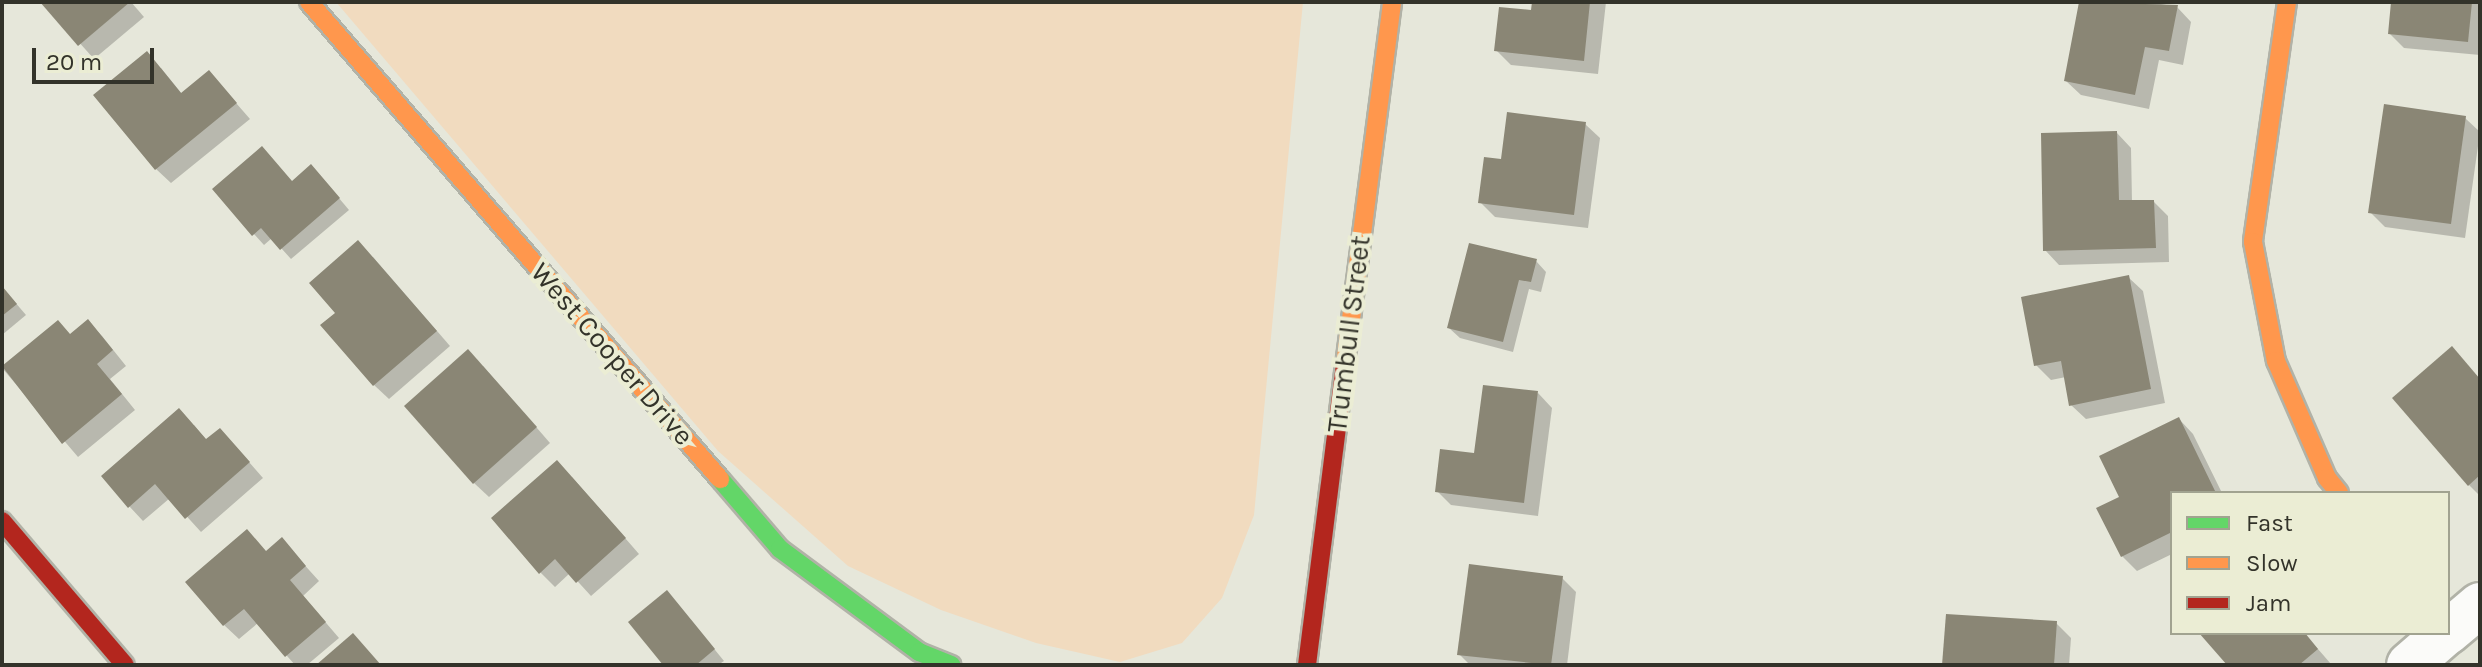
<!DOCTYPE html>
<html>
<head>
<meta charset="utf-8">
<style>
  body { margin:0 }
  #map { position:relative; width:2482px; height:667px; overflow:hidden; background:#e6e7da; font-family:Karla,sans-serif }
  div>[style] { position:absolute }
  [style*='--x'] { left:calc(var(--x)*1px); top:calc(var(--y)*1px); width:calc(var(--w)*1px); rotate:calc(var(--a)*1deg) }
  .green>* { inset:0; background:#f1dbbf }
  .shadow>* { inset:0; background:#0003 }
  .building>* { inset:0; background:#8a8675 }
  .roads { filter:drop-shadow(2px 0 #b1b2a7) drop-shadow(-2px 0 #b1b2a7) drop-shadow(0 2px #b1b2a7) drop-shadow(0 -2px #b1b2a7) }
  .street>* { height:44px; margin:-22px; padding:0 22px; transform-origin:22px; border-radius:22px; background:#fbfbf9 }
  .fast>* { height:18px; margin:-9px; padding:0 9px; transform-origin:9px; border-radius:9px; background:#63d668 }
  .slow>* { height:18px; margin:-9px; padding:0 9px; transform-origin:9px; border-radius:9px; background:#ff974d }
  .jam>* { height:18px; margin:-9px; padding:0 9px; transform-origin:9px; border-radius:9px; background:#b3261e }
  span { translate:-50% -50%; white-space:nowrap; text-align:center; line-height:1.15; -webkit-text-stroke:8px #ebedd4; paint-order:stroke }
  .street-label { font-size:28px; color:#33332a }
  .frame { position:absolute; inset:0; border:4px solid #33332a; pointer-events:none }
  .legend { position:absolute; left:2170px; top:491px; width:280px; height:144px; box-sizing:border-box; background:#ebedd4; border:2px solid #a1a390; margin:0; padding:10px 14px; list-style:none; font-size:24px; color:#33332a }
  .legend li { display:flex; align-items:center; gap:16px; height:40px }
  .legend b { width:40px; border:2px solid #a1a390 }
  .scale { position:absolute; left:32px; top:48px; width:122px; height:36px; box-sizing:border-box; border:4px solid #33332a; border-top:0; padding-left:10px; font-size:24px; line-height:28px; white-space:nowrap; color:#33332a; -webkit-text-stroke:6px #ebedd4; paint-order:stroke }
</style>
</head>
<body>
<div id="map">
  <div class="green">
    <i style="clip-path:polygon(336px 2px,1303px 2px,1254px 515px,1222px 598px,1182px 643px,1120px 662px,1036px 643px,941px 610px,848px 566px,718px 451px)"></i>
  </div>
  <div class="shadow">
    <i style="clip-path:polygon(43px 2px,131px 2px,144px 17px,94px 59px)"></i>
    <i style="clip-path:polygon(1534px 2px,1606px 2px,1598px 74px,1511px 65px,1496px 50px,1533px 12px)"></i>
    <i style="clip-path:polygon(2081px 2px,2150px 2px,2177px 7px,2191px 22px,2183px 65px,2159px 60px,2149px 109px,2081px 95px,2066px 81px)"></i>
    <i style="clip-path:polygon(2393px 2px,2480px 2px,2480px 55px,2404px 48px,2390px 34px)"></i>
    <i style="clip-path:polygon(161px 68px,182px 94px,209px 72px,250px 119px,171px 183px,156px 169px)"></i>
    <i style="clip-path:polygon(2465px 118px,2480px 132px,2465px 238px,2385px 227px,2370px 212px)"></i>
    <i style="clip-path:polygon(1585px 124px,1600px 138px,1588px 228px,1495px 217px,1480px 202px,1503px 161px)"></i>
    <i style="clip-path:polygon(2117px 133px,2131px 148px,2132px 202px,2154px 202px,2168px 216px,2169px 262px,2059px 265px,2045px 250px)"></i>
    <i style="clip-path:polygon(322px 178px,349px 210px,291px 259px,272px 238px,264px 245px,214px 190px)"></i>
    <i style="clip-path:polygon(373px 257px,450px 346px,389px 399px,374px 385px,337px 313px)"></i>
    <i style="clip-path:polygon(1536px 261px,1546px 272px,1541px 292px,1529px 289px,1513px 352px,1460px 338px,1449px 328px)"></i>
    <i style="clip-path:polygon(2128px 277px,2143px 291px,2165px 403px,2086px 419px,2071px 405px,2066px 377px,2051px 380px,2036px 365px)"></i>
    <i style="clip-path:polygon(2px 287px,26px 315px,2px 335px)"></i>
    <i style="clip-path:polygon(58px 322px,71px 336px,88px 322px,102px 336px,126px 366px,110px 379px,135px 410px,78px 457px,2px 368px)"></i>
    <i style="clip-path:polygon(483px 366px,550px 443px,489px 497px,474px 483px)"></i>
    <i style="clip-path:polygon(2480px 379px,2480px 496px,2469px 485px)"></i>
    <i style="clip-path:polygon(1538px 393px,1552px 408px,1538px 516px,1451px 505px,1437px 491px)"></i>
    <i style="clip-path:polygon(2179px 419px,2193px 434px,2222px 493px,2172px 493px,2172px 554px,2137px 571px,2122px 556px,2122px 498px)"></i>
    <i style="clip-path:polygon(194px 425px,207px 441px,234px 445px,263px 478px,201px 532px,170px 498px,143px 521px,129px 506px)"></i>
    <i style="clip-path:polygon(572px 477px,639px 554px,591px 596px,570px 573px,555px 587px,540px 572px)"></i>
    <i style="clip-path:polygon(282px 540px,319px 581px,303px 596px,339px 638px,307px 665px,295px 665px,258px 623px,239px 639px,224px 625px,267px 553px)"></i>
    <i style="clip-path:polygon(1562px 578px,1576px 592px,1567px 665px,1470px 665px,1459px 654px)"></i>
    <i style="clip-path:polygon(677px 603px,724px 661px,718px 665px,666px 665px)"></i>
    <i style="clip-path:polygon(2056px 623px,2071px 638px,2069px 665px,1944px 665px)"></i>
    <i style="clip-path:polygon(2202px 633px,2304px 633px,2331px 664px,2230px 665px)"></i>
  </div>
  <div class="building">
    <i style="clip-path:polygon(40px 2px,130px 2px,78px 46px)"></i>
    <i style="clip-path:polygon(1532px 2px,1590px 2px,1584px 61px,1494px 51px,1499px 7px,1531px 10px)"></i>
    <i style="clip-path:polygon(2079px 2px,2178px 5px,2169px 51px,2145px 47px,2135px 95px,2064px 81px)"></i>
    <i style="clip-path:polygon(2391px 2px,2472px 2px,2468px 42px,2388px 34px)"></i>
    <i style="clip-path:polygon(147px 51px,181px 93px,209px 70px,237px 103px,155px 170px,93px 95px)"></i>
    <i style="clip-path:polygon(2384px 104px,2466px 116px,2451px 224px,2368px 213px)"></i>
    <i style="clip-path:polygon(1507px 112px,1586px 122px,1574px 215px,1478px 203px,1484px 157px,1501px 159px)"></i>
    <i style="clip-path:polygon(2117px 131px,2119px 200px,2154px 200px,2156px 248px,2043px 251px,2041px 133px)"></i>
    <i style="clip-path:polygon(262px 146px,292px 181px,311px 164px,340px 198px,280px 250px,261px 228px,252px 236px,212px 189px)"></i>
    <i style="clip-path:polygon(358px 240px,437px 331px,373px 386px,320px 325px,335px 313px,309px 283px)"></i>
    <i style="clip-path:polygon(1469px 243px,1537px 259px,1531px 282px,1519px 280px,1503px 342px,1447px 328px)"></i>
    <i style="clip-path:polygon(2129px 275px,2151px 389px,2069px 406px,2061px 361px,2034px 366px,2021px 297px)"></i>
    <i style="clip-path:polygon(2px 286px,17px 304px,2px 316px)"></i>
    <i style="clip-path:polygon(88px 319px,113px 350px,97px 364px,122px 394px,62px 444px,2px 366px,58px 320px,70px 334px)"></i>
    <i style="clip-path:polygon(2452px 346px,2480px 379px,2480px 475px,2468px 486px,2392px 398px)"></i>
    <i style="clip-path:polygon(468px 349px,537px 427px,473px 484px,404px 406px)"></i>
    <i style="clip-path:polygon(1483px 385px,1538px 391px,1524px 503px,1435px 492px,1440px 449px,1474px 453px)"></i>
    <i style="clip-path:polygon(179px 408px,206px 439px,220px 428px,250px 462px,185px 519px,155px 484px,128px 508px,101px 476px)"></i>
    <i style="clip-path:polygon(2179px 417px,2216px 493px,2172px 493px,2172px 532px,2121px 557px,2096px 508px,2119px 497px,2099px 456px)"></i>
    <i style="clip-path:polygon(557px 460px,626px 538px,576px 583px,555px 559px,539px 574px,491px 518px)"></i>
    <i style="clip-path:polygon(247px 529px,266px 551px,282px 537px,306px 566px,290px 580px,326px 622px,285px 657px,244px 609px,223px 626px,185px 582px)"></i>
    <i style="clip-path:polygon(1469px 564px,1563px 576px,1551px 665px,1457px 655px)"></i>
    <i style="clip-path:polygon(667px 590px,715px 649px,696px 665px,663px 665px,628px 622px)"></i>
    <i style="clip-path:polygon(1946px 614px,2057px 621px,2054px 665px,1942px 665px)"></i>
    <i style="clip-path:polygon(353px 633px,381px 665px,316px 665px)"></i>
    <i style="clip-path:polygon(2199px 633px,2305px 633px,2318px 649px,2299px 665px,2227px 665px)"></i>
  </div>
  <div class="roads">
    <div class="street">
      <i style="--x:2448;--y:632;--w:42;--a:-40.2"></i>
      <i style="--x:2409;--y:665;--w:49;--a:-40.9"></i>
    </div>
    <div class="fast">
      <i style="--x:720;--y:479;--w:92;--a:49.4"></i>
      <i style="--x:780;--y:549;--w:173;--a:36.5"></i>
      <i style="--x:919;--y:652;--w:35;--a:22"></i>
    </div>
    <div class="slow">
      <i style="--x:309;--y:2;--w:630;--a:49.25"></i>
      <i style="--x:2287;--y:2;--w:242;--a:98.1"></i>
      <i style="--x:2253;--y:242;--w:121;--a:79.1"></i>
      <i style="--x:2276;--y:361;--w:128;--a:66.4"></i>
      <i style="--x:2327;--y:478;--w:19;--a:51"></i>
      <i style="--x:1345;--y:365;--w:366;--a:-82.6"></i>
    </div>
    <div class="jam">
      <i style="--x:2;--y:521;--w:189;--a:49.5"></i>
      <i style="--x:1307;--y:665;--w:302;--a:-82.8"></i>
    </div>
  </div>
  <div class="street-label">
    <span style="left:1349px;top:334px;rotate:-83deg">Trumbull Street</span>
    <span style="left:612px;top:354px;rotate:49deg">West Cooper Drive</span>
  </div>
  <div class="frame"></div>
  <ul class="legend">
  <li><b style="height:10px;background:#63d668"></b>Fast</li>
  <li><b style="height:10px;background:#ff974d"></b>Slow</li>
  <li><b style="height:10px;background:#b3261e"></b>Jam</li>
  </ul>
  <div class="scale">20 m</div>
</div>
</body>
</html>
